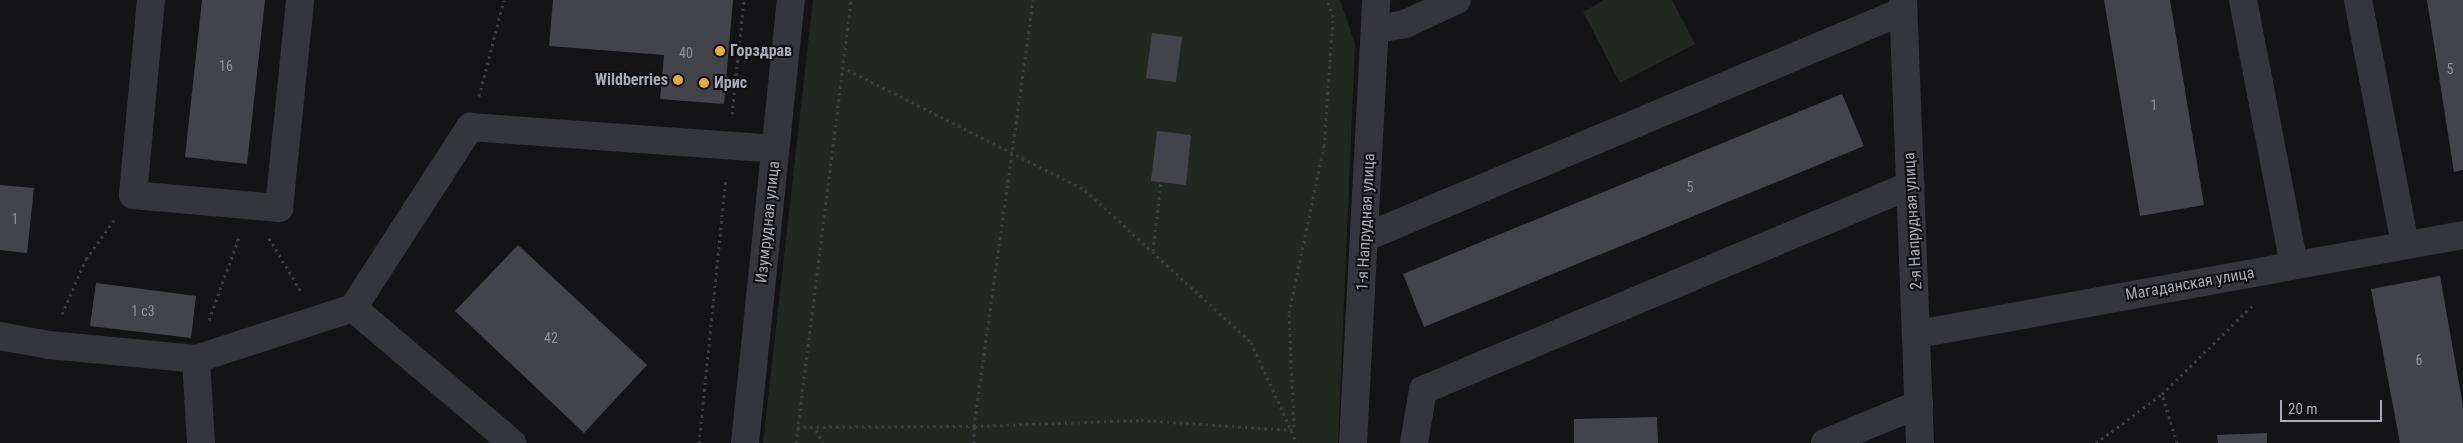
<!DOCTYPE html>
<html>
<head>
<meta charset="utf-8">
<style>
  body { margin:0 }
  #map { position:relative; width:2463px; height:443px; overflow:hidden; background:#141416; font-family:"Roboto Condensed",sans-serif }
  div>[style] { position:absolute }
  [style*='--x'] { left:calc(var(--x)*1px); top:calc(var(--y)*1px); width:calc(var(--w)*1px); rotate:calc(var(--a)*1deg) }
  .green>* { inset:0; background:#212821 }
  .building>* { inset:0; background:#434449 }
  .path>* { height:3px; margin-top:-1.5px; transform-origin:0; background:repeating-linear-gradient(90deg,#3b3d41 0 2.5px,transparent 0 6.5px) }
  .minor>* { height:28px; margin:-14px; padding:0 14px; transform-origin:14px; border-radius:14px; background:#35363b }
  .dots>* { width:14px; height:14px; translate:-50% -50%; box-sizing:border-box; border:2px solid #0f0f11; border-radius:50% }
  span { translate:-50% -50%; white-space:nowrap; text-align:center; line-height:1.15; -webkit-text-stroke:4px #0f0f11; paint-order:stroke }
  .number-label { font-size:14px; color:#8e919a }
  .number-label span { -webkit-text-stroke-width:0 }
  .poi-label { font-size:16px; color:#a7abb5; font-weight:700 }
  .left { translate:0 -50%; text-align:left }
  .right { translate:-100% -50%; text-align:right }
  .street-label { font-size:16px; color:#a7abb5 }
  .scale { position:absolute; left:2280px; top:400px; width:102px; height:22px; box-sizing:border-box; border:2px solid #a7abb5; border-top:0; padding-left:6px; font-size:15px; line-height:18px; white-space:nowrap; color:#a7abb5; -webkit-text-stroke:4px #0f0f11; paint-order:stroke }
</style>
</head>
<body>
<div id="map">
  <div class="green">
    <i style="clip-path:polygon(813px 0,1340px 0,1355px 44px,1338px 443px,763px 443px)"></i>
    <i style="clip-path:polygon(1604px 0,1672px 0,1695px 44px,1620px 83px,1583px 12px)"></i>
  </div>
  <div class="building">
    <i style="clip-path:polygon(202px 0,265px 0,247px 164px,185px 157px)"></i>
    <i style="clip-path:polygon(553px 0,733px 0,724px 104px,660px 99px,664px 55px,549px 46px)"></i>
    <i style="clip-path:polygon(2104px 0,2170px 0,2204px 205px,2140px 216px)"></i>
    <i style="clip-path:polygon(2427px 0,2463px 0,2463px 170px,2454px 172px)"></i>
    <i style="clip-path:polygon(1152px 33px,1182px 37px,1176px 82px,1146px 78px)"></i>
    <i style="clip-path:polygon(1842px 94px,1864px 146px,1424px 327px,1403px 274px)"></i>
    <i style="clip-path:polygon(1157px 131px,1191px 135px,1186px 185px,1151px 181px)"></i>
    <i style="clip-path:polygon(0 185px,34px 188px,27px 253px,0 250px)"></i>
    <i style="clip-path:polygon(518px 245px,647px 365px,584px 433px,455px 311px)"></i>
    <i style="clip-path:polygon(2440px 276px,2463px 406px,2463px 443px,2400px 443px,2371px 289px)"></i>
    <i style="clip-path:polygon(96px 283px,196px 296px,191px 338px,90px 326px)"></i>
    <i style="clip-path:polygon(1657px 417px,1658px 443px,1574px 443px,1574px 419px)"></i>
    <i style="clip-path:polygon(2267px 433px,2267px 443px,2218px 443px,2217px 435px)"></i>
  </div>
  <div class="path">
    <i style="--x:842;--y:67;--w:272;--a:26.8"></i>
    <i style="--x:1085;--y:190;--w:225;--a:42.5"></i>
    <i style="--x:1251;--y:342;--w:111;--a:65.5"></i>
    <i style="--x:479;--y:96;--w:99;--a:-75.4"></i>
    <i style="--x:732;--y:114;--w:115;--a:-84"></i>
    <i style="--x:269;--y:238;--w:64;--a:59"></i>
    <i style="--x:1153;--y:251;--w:69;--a:-83.4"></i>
    <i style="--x:62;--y:314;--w:60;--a:-66.4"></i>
    <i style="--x:86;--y:259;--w:48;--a:-54.3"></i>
    <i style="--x:209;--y:320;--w:88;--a:-70.1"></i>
    <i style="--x:797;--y:427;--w:177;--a:-0.3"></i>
    <i style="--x:974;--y:426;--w:167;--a:-2.1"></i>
    <i style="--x:1141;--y:420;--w:152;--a:3.8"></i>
    <i style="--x:1294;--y:427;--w:114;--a:-92.5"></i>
    <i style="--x:1289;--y:313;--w:171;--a:-78.2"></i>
    <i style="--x:1324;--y:146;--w:129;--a:-86"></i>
    <i style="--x:1333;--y:17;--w:18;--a:-109"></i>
    <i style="--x:816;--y:430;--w:15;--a:62"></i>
    <i style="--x:699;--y:443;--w:267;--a:-84.2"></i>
    <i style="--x:796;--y:443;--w:446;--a:-82.9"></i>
    <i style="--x:974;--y:443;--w:17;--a:-90"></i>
    <i style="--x:974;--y:426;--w:430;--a:-82.1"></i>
    <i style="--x:2096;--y:443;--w:82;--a:-36.6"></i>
    <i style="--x:2177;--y:443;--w:51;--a:-107"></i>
    <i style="--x:2162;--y:394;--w:126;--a:-44.4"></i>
  </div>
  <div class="minor">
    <i style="--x:151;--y:0;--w:196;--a:95.3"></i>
    <i style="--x:133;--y:195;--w:147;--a:5.1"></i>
    <i style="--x:279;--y:208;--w:209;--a:-84.2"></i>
    <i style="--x:1903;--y:0;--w:443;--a:87.8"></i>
    <i style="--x:2243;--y:0;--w:270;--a:79.1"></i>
    <i style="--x:2358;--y:0;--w:249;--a:79.1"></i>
    <i style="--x:1375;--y:29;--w:30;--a:-9"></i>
    <i style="--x:1405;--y:24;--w:57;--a:-24.8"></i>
    <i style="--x:1366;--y:237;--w:583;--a:-22.82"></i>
    <i style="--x:353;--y:308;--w:216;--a:-57.1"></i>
    <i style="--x:470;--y:127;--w:306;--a:4.1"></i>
    <i style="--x:1918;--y:334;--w:554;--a:-10.3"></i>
    <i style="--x:0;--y:336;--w:50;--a:10.4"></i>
    <i style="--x:49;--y:345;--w:148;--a:5.4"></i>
    <i style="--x:196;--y:359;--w:165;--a:-18"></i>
    <i style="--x:353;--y:308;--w:209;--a:40.3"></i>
    <i style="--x:196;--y:359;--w:84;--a:86.6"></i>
    <i style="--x:745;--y:443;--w:445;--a:-84.1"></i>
    <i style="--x:1353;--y:443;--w:444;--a:-87"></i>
    <i style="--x:1414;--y:443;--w:54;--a:-80.4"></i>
    <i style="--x:1423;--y:390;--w:529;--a:-22.79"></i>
    <i style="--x:1825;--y:443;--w:102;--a:-22.5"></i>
  </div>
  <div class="dots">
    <i style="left:720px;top:51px;background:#e7ae3b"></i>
    <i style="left:678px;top:80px;background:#e7ae3b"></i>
    <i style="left:704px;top:83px;background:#e7ae3b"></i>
  </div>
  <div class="number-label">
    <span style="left:686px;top:53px">40</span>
    <span style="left:226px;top:66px">16</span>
    <span style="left:2450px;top:69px">5</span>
    <span style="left:2154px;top:105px">1</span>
    <span style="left:1690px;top:187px">5</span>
    <span style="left:15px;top:219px">1</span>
    <span style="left:143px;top:311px">1 с3</span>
    <span style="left:551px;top:338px">42</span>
    <span style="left:2419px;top:360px">6</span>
  </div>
  <div class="poi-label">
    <span class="left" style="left:730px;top:51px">Горздрав</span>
    <span class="right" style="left:668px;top:80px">Wildberries</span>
    <span class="left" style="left:714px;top:83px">Ирис</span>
  </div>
  <div class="street-label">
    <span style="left:1913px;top:221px;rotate:-93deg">2-я Напрудная улица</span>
    <span style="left:768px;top:222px;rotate:-84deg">Изумрудная улица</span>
    <span style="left:1366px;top:222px;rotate:-87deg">1-я Напрудная улица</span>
    <span style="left:2190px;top:284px;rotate:-10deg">Магаданская улица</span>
  </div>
  <div class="scale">20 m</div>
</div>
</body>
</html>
